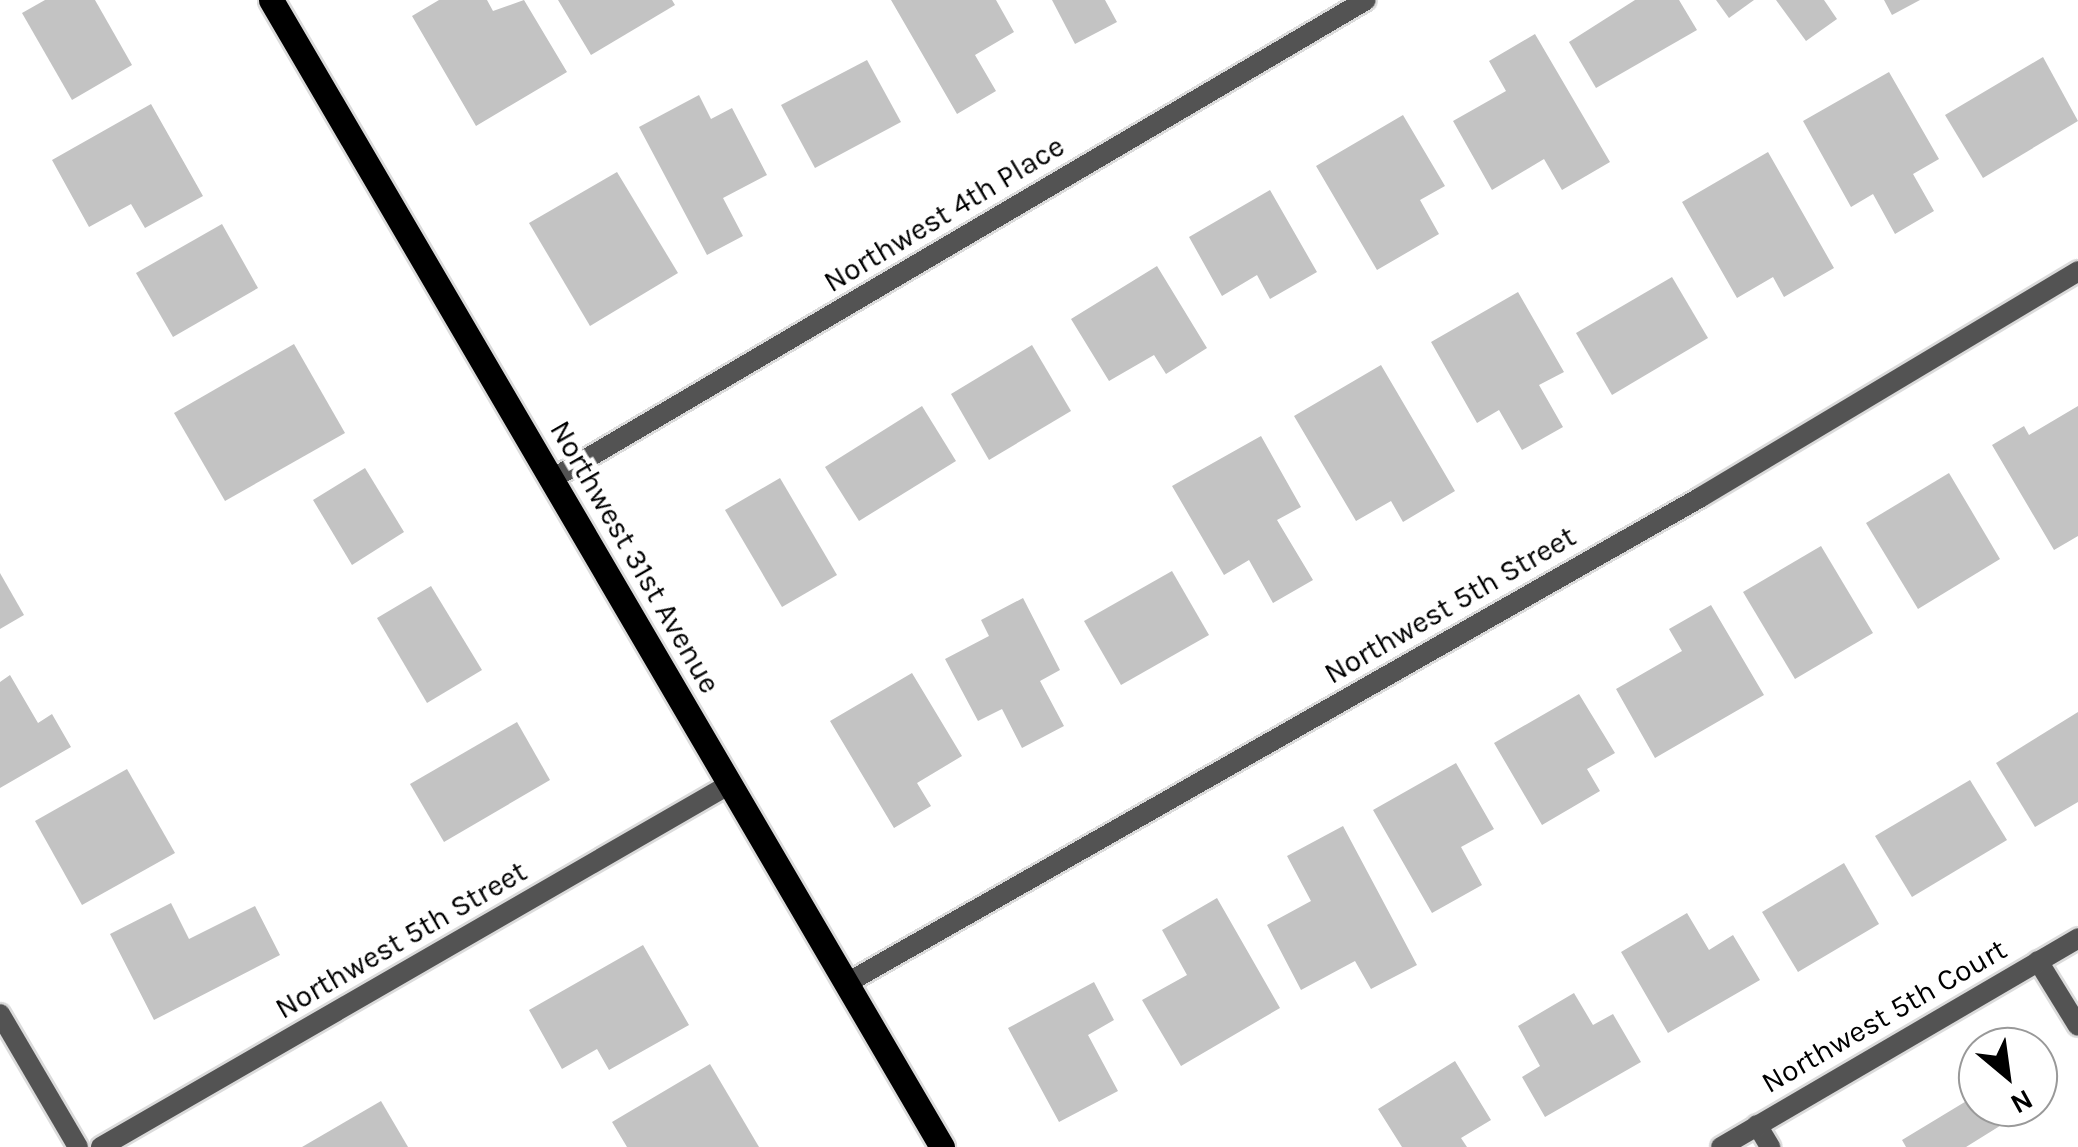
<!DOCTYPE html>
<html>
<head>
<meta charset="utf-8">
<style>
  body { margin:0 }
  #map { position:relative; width:2078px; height:1147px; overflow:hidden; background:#fff; font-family:Karla,sans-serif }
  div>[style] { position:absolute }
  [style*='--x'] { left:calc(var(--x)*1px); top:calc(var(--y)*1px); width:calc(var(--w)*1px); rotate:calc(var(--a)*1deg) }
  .building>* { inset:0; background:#c3c3c3 }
  .roads { filter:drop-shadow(2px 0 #dbdbdb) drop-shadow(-2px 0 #dbdbdb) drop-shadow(0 2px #dbdbdb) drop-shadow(0 -2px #dbdbdb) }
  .lane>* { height:20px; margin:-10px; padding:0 10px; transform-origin:10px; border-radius:10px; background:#535353 }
  .street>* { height:20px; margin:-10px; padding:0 10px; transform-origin:10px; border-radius:10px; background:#535353 }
  .primary>* { height:25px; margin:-12.5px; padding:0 12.5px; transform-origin:12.5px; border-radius:12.5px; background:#000 }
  span { translate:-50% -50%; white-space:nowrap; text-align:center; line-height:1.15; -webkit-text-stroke:9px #fff; paint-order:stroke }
  .street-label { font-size:30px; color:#000 }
  .north { position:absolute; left:1958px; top:1027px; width:100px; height:100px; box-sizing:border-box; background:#fff; border:2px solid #999; border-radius:50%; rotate:151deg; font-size:28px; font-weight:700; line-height:40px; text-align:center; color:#000 }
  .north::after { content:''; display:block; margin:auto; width:35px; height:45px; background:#000; clip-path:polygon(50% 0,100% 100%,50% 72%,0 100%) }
</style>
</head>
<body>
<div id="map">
  <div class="building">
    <i style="clip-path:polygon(45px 0,95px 0,132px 65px,72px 100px,22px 13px)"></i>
    <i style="clip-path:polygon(439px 0,487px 0,493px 11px,524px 0,567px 72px,476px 126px,412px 16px)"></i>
    <i style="clip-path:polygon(558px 0,672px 0,675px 5px,591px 55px)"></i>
    <i style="clip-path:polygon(891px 0,996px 0,1014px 32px,975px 55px,996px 91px,957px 114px)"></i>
    <i style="clip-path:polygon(1052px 0,1105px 0,1117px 22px,1075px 44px)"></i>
    <i style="clip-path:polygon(1635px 0,1679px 0,1697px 30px,1596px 88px,1569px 42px)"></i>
    <i style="clip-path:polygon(1716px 0,1754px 0,1729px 18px)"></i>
    <i style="clip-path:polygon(1776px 0,1824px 0,1837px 19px,1806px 41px)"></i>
    <i style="clip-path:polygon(1884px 0,1920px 0,1892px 15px)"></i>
    <i style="clip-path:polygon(1535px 34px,1610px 162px,1562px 190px,1544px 159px,1492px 190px,1453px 121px,1506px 91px,1489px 61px)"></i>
    <i style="clip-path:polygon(2043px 57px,2078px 121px,1983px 178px,1945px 115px)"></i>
    <i style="clip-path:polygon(867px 60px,901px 122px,815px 168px,781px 105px)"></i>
    <i style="clip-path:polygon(1889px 72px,1939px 159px,1913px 174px,1934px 211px,1895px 234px,1873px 194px,1851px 207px,1803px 121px)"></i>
    <i style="clip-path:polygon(699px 95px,711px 119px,732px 108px,767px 175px,723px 198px,743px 236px,707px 255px,639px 127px)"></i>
    <i style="clip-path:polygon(151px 104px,203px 196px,145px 228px,131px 204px,89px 227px,52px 160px)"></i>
    <i style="clip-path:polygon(1403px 115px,1445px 186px,1420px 200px,1439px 234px,1377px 270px,1316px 166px)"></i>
    <i style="clip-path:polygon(1768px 152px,1834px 268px,1784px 297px,1773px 277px,1737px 298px,1682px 202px)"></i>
    <i style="clip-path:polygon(617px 172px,678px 273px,590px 326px,529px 223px)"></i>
    <i style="clip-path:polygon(1270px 190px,1317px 272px,1270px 299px,1257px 275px,1222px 296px,1189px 237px)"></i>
    <i style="clip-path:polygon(222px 224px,258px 288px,173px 337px,136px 273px)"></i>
    <i style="clip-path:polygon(1157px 266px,1207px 348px,1166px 374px,1154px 355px,1109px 381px,1071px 319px)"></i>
    <i style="clip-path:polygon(1672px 277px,1708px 338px,1612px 395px,1576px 333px)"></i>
    <i style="clip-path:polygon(1518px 292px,1564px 372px,1539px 385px,1563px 427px,1522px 450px,1499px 410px,1477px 423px,1431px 342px)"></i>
    <i style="clip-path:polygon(294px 344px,345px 433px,225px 501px,174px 413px)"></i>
    <i style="clip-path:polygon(1032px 345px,1071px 411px,989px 460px,951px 394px)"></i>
    <i style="clip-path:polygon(1381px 365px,1455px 491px,1403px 522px,1391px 501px,1356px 521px,1294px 416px)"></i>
    <i style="clip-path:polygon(922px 406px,956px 461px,859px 521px,825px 467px)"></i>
    <i style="clip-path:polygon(2078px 406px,2078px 536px,2054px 550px,1992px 445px,2024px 426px,2029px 435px)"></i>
    <i style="clip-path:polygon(1261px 436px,1301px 507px,1277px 520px,1313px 580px,1273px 603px,1249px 560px,1224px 575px,1172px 486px)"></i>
    <i style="clip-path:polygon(365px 468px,404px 532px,352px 565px,313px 500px)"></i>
    <i style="clip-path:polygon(1949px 473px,2000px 559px,1918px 609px,1866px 523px)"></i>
    <i style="clip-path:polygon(780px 478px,837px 575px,782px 607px,725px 510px)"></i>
    <i style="clip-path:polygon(1821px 546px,1873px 633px,1795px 679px,1743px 592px)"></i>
    <i style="clip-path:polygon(1172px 571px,1209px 635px,1121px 685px,1084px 621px)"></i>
    <i style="clip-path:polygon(0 573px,24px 615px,0 629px)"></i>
    <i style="clip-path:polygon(431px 586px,482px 670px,427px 703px,377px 618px)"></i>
    <i style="clip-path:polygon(1023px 598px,1060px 670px,1040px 681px,1064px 726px,1022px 748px,1002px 709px,978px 721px,945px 659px,989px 636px,981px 620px)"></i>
    <i style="clip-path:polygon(1711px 605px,1764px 695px,1655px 758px,1616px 689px,1682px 651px,1669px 629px)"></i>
    <i style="clip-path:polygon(912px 673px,962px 756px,917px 783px,931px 806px,894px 828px,830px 721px)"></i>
    <i style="clip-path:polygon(10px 675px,38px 723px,52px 714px,71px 747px,0 788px,0 682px)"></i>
    <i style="clip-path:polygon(1579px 694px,1615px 753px,1587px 769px,1600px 791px,1542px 825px,1494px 743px)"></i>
    <i style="clip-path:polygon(2078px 712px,2078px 802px,2035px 827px,1996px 763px)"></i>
    <i style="clip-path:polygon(517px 722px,550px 780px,444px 842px,410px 784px)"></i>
    <i style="clip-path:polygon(1456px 763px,1494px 829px,1461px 847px,1482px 885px,1432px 913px,1373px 810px)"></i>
    <i style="clip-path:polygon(127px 769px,175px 853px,82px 905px,35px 821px)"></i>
    <i style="clip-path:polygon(1970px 780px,2007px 840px,1912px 897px,1875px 836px)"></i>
    <i style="clip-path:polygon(1343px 826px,1417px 965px,1371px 989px,1355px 961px,1301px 990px,1267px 925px,1311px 901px,1287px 856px)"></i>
    <i style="clip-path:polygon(1844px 863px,1879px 924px,1798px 972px,1762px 912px)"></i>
    <i style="clip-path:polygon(1217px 898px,1280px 1008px,1181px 1066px,1142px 1000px,1187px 975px,1162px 930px)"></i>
    <i style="clip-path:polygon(171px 903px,189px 939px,255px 906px,280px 955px,154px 1020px,110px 934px)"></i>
    <i style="clip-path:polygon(1687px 913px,1709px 950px,1733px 935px,1760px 980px,1668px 1033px,1621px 952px)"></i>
    <i style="clip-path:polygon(643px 945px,689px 1025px,609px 1070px,597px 1049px,562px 1069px,529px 1010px)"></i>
    <i style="clip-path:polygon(1094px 982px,1114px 1020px,1088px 1035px,1118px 1091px,1059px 1122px,1008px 1028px)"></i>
    <i style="clip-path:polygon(1574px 993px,1593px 1025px,1613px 1014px,1641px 1062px,1545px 1117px,1522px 1077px,1540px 1066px,1518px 1026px)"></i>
    <i style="clip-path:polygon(1455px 1061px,1491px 1120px,1461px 1138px,1467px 1147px,1402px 1147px,1378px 1109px)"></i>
    <i style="clip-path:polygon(710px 1064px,759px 1147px,627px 1147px,612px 1122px)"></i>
    <i style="clip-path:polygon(1978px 1094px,1978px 1107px,1993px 1107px,2003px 1124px,1966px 1147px,1906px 1147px,1902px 1140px)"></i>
    <i style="clip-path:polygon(381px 1101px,408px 1147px,302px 1147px)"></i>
  </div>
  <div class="roads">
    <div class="lane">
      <i style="--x:2038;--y:961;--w:76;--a:58.4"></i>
      <i style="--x:1757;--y:1125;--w:26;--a:59"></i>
    </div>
    <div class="street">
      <i style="--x:552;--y:479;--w:944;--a:-30.47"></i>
      <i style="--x:847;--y:983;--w:983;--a:-29.64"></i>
      <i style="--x:1701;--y:497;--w:440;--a:-30.9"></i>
      <i style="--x:0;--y:1014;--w:154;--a:59.6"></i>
      <i style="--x:101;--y:1147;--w:726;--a:-29.99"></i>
      <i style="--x:1721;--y:1147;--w:414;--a:-30.3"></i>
    </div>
    <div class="primary">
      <i style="--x:271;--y:0;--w:1329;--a:59.67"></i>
    </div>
  </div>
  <div class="street-label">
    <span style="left:944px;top:214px;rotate:-31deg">Northwest 4th Place</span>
    <span style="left:635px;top:557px;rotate:60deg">Northwest 31st Avenue</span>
    <span style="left:1450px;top:605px;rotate:-30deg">Northwest 5th Street</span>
    <span style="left:401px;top:940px;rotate:-30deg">Northwest 5th Street</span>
    <span style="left:1884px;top:1016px;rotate:-30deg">Northwest 5th Court</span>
  </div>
  <div class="north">N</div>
</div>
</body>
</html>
